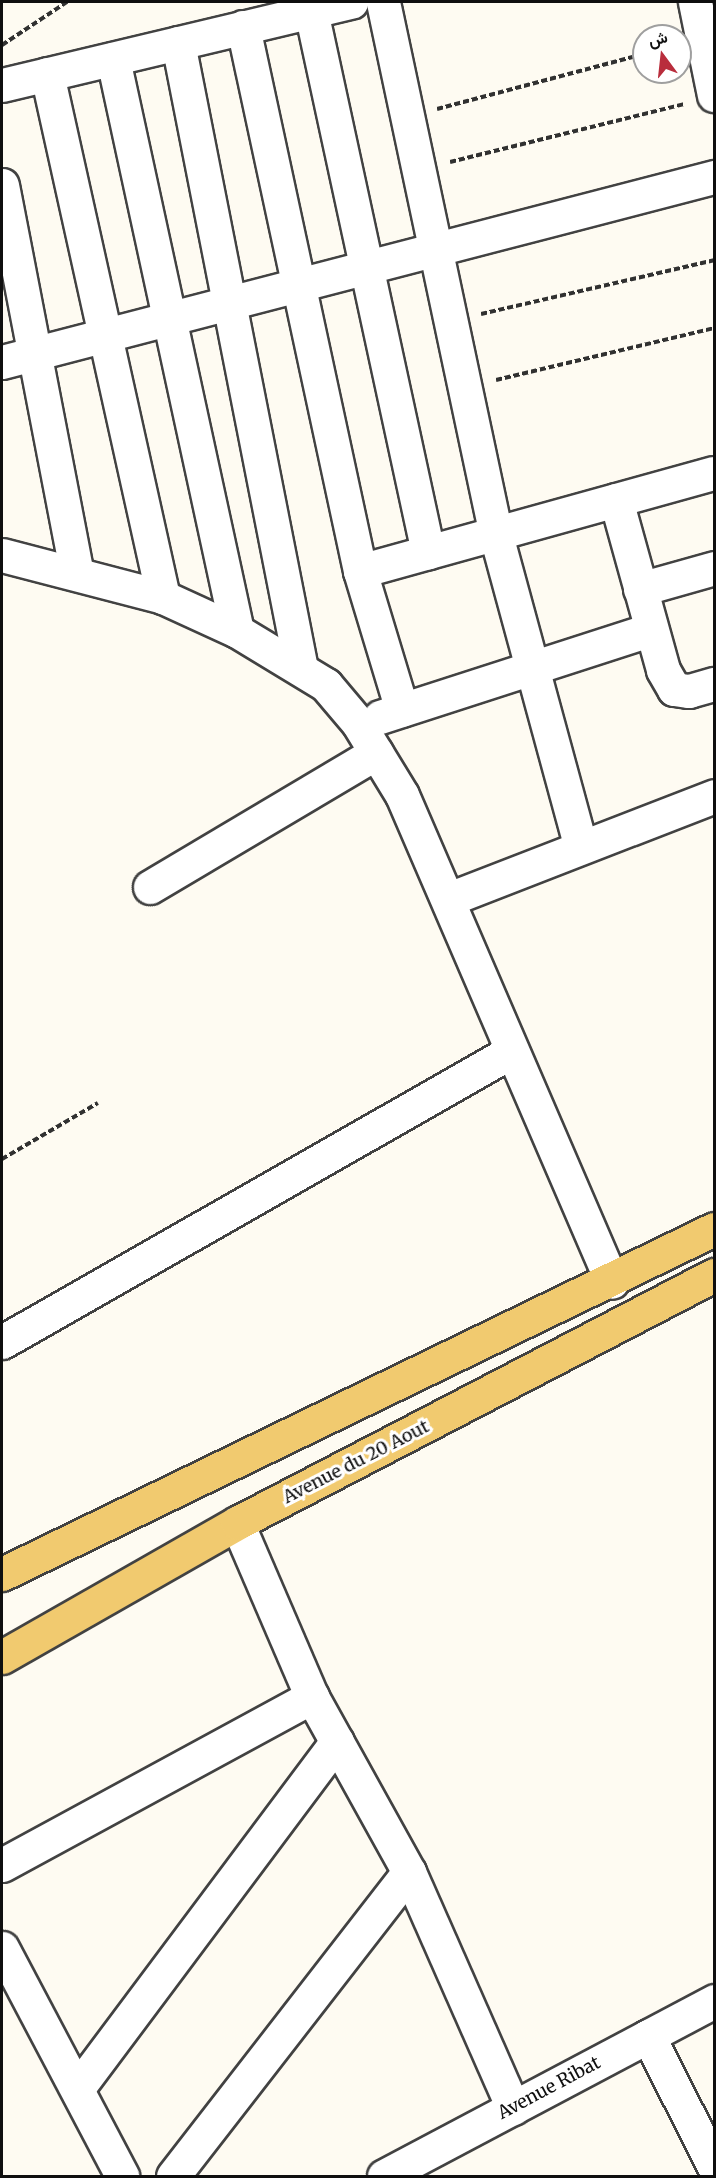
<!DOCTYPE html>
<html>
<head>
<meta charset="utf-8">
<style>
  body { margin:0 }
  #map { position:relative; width:716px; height:2178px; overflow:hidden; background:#fefbf2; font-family:Merriweather,Vazirmatn,serif }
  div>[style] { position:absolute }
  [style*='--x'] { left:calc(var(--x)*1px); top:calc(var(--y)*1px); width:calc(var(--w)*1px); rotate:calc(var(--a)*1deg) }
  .path>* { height:4px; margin-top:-2px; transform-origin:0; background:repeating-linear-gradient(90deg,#313131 0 6px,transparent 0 9px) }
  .roads { filter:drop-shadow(2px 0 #424242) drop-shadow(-2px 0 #424242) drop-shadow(0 2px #424242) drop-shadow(0 -2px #424242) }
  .minor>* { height:33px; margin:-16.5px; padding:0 16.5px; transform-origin:16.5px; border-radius:16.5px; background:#fff }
  .major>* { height:33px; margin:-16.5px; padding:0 16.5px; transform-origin:16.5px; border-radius:16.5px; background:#f1ca6f }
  span { translate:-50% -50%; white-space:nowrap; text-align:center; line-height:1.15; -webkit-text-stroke:6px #fff; paint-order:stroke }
  .street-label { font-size:18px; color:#0f0f0f }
  .frame { position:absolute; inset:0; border:3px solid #0f0f0f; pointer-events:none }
  .north { position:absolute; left:632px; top:24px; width:60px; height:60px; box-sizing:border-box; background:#fff; border:2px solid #9f9f9f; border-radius:50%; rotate:345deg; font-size:16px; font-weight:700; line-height:24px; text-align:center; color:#0f0f0f }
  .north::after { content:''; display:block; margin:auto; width:21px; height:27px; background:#b92d3c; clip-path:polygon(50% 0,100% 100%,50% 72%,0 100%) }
</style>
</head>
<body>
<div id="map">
  <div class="path">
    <i style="--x:2;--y:45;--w:78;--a:-33.5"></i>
    <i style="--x:437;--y:109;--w:214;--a:-14.9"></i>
    <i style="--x:450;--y:162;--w:242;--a:-13.9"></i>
    <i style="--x:481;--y:314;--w:239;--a:-13"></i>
    <i style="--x:496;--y:380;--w:224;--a:-13.4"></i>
    <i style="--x:2;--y:1159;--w:111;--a:-30.3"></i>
  </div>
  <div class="roads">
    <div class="minor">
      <i style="--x:383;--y:2;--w:545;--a:78.03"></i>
      <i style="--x:496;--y:535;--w:321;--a:74.8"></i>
      <i style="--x:695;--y:2;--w:95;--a:78.5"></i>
      <i style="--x:311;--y:11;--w:554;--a:77.8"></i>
      <i style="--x:243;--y:27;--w:556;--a:77.86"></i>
      <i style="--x:360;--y:571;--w:145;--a:73.2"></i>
      <i style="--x:178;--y:43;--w:638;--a:78.88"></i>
      <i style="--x:113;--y:59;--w:585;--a:77.77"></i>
      <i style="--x:47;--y:74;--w:536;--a:77.49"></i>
      <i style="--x:2;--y:85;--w:359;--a:-13.4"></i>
      <i style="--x:2;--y:185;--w:396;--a:79.1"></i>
      <i style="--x:2;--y:362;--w:736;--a:-14.57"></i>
      <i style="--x:616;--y:500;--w:176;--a:74.5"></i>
      <i style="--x:663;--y:670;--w:22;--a:60"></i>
      <i style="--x:674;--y:689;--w:15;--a:8"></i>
      <i style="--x:689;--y:691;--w:26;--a:-16"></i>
      <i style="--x:2;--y:555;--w:166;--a:14.6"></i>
      <i style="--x:163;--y:597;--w:81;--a:24.7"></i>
      <i style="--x:237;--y:631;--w:104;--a:31.2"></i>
      <i style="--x:326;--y:685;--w:50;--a:49.9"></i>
      <i style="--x:358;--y:723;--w:84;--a:58.6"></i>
      <i style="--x:402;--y:795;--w:530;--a:66.67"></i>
      <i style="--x:360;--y:571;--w:367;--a:-15.5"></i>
      <i style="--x:640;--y:589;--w:77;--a:-15.8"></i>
      <i style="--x:380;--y:717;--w:284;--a:-17.9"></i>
      <i style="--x:150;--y:887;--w:263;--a:-30.7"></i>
      <i style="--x:449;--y:899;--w:284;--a:-21.2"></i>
      <i style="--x:2;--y:1342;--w:587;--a:-29.71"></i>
      <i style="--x:237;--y:1523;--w:189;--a:66.7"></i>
      <i style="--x:312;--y:1697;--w:200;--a:61"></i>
      <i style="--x:409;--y:1872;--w:258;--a:66.2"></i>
      <i style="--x:2;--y:1865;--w:353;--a:-28.5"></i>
      <i style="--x:2;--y:1948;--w:258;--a:62.2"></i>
      <i style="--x:648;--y:2036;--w:146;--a:63.1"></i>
      <i style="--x:77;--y:2089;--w:434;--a:-53.2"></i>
      <i style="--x:173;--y:2176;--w:385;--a:-52.2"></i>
      <i style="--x:384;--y:2176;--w:374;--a:-27.9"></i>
    </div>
    <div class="major">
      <i style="--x:2;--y:1574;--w:791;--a:-25.85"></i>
      <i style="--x:2;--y:1657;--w:271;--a:-29.7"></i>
      <i style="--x:237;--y:1523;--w:538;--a:-27.47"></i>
    </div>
  </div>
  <div class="street-label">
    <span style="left:356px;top:1462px;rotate:-27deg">Avenue du 20 Aout</span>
    <span style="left:549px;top:2088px;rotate:-28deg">Avenue Ribat</span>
  </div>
  <div class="frame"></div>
  <div class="north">ش</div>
</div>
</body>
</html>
